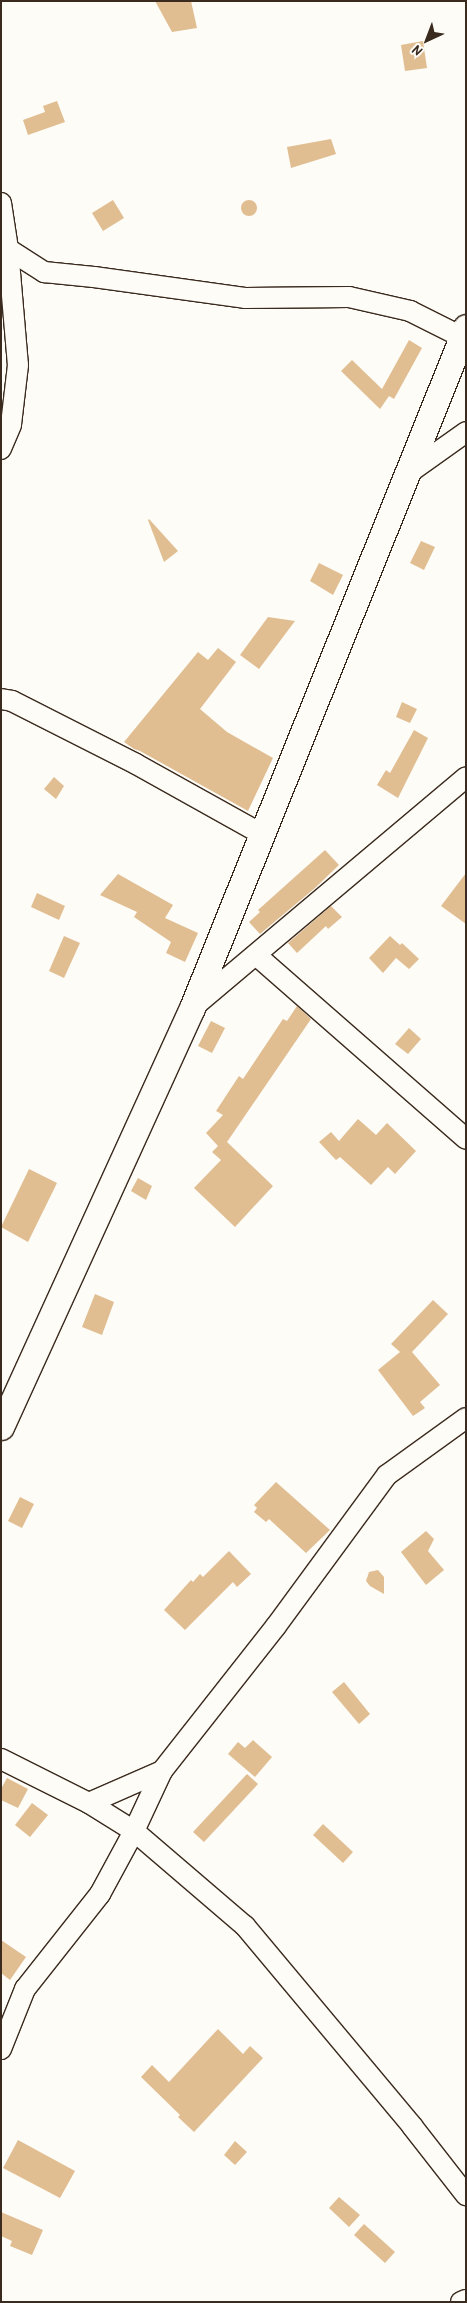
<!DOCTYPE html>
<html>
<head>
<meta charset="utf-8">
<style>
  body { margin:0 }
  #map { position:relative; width:467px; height:2303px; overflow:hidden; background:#fdfcf7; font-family:"Patrick Hand",sans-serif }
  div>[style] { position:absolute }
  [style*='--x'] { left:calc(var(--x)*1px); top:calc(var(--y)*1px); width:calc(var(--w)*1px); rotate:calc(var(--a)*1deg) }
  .building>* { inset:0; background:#e1be92 }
  .round { border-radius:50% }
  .roads { filter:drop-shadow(1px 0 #3b2a1e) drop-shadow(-1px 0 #3b2a1e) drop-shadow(0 1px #3b2a1e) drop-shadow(0 -1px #3b2a1e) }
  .minor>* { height:20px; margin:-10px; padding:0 10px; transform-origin:10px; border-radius:10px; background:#fdfcf7 }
  .major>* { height:25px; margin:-12.5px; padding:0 12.5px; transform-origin:12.5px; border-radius:12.5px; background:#fdfcf7 }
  span { translate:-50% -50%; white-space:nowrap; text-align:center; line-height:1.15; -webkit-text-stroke:5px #fdfcf7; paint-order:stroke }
  .frame { position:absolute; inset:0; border:2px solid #3b2a1e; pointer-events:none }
  .north { position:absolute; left:402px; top:15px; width:50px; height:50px; -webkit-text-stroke:4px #fdfcf7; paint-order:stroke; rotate:223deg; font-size:14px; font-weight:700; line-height:20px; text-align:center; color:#3b2a1e }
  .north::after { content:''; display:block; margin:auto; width:18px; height:22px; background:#3b2a1e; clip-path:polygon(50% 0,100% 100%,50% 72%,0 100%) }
</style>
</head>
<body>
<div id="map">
  <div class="building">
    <i style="clip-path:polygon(155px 1px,191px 1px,197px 28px,172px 32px)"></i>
    <i style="clip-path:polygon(423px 41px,427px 68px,405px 71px,401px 45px)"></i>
    <i style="clip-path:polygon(57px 101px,65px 122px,28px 135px,23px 120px,45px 112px,43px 106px)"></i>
    <i style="clip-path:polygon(331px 139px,336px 154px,291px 168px,287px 147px)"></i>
    <i style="clip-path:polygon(113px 200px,124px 218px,103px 231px,92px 213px)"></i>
    <i class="round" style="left:241px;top:200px;width:16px;height:16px"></i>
    <i style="clip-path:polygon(409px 340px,422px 348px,394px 399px,389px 396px,380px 409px,341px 371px,352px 360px,382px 389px)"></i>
    <i style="clip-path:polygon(149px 519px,178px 551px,164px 562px,148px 520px)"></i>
    <i style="clip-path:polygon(421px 541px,435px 547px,424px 570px,410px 563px)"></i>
    <i style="clip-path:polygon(319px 563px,343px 575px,333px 595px,310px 581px)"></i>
    <i style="clip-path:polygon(268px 617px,295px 621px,259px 669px,240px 655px)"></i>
    <i style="clip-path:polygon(218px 648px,236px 662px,200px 709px,227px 732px,273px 758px,248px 811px,140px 751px,134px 749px,124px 742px,198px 652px,208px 660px)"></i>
    <i style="clip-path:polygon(402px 702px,417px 709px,410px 723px,396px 717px)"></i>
    <i style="clip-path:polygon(414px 730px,428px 738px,398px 798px,377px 785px,386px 770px,390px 773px)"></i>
    <i style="clip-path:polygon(54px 777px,64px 786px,56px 799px,44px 789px)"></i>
    <i style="clip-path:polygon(325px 850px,339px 865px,315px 888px,260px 934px,249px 922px,260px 912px,258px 910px)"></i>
    <i style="clip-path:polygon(466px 873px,466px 924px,441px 906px)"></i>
    <i style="clip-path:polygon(118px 874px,173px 905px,165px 918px,198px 933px,185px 962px,166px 953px,171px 942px,134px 917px,137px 912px,100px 895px)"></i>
    <i style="clip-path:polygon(37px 893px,65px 906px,59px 920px,31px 907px)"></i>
    <i style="clip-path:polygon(331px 906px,342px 917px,328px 929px,326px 926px,297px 953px,288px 943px)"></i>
    <i style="clip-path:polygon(64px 936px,80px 943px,64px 978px,49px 971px)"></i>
    <i style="clip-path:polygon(390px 936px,400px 945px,402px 943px,419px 959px,409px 969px,396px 958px,383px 973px,369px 958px)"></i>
    <i style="clip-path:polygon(297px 1006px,311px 1019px,227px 1142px,273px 1186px,235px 1227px,194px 1188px,221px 1160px,212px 1152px,218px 1146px,206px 1133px,223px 1115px,216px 1111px,239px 1076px,243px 1079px,283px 1019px,287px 1021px)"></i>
    <i style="clip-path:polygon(211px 1021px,225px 1028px,212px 1053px,198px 1046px)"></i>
    <i style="clip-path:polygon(409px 1028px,421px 1039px,408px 1054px,395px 1044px)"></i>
    <i style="clip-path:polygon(358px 1119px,376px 1135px,387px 1123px,416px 1151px,395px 1174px,388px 1167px,371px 1185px,340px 1157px,336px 1160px,319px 1142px,331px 1132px,339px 1141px)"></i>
    <i style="clip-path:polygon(29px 1169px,57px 1183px,28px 1242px,1px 1227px)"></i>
    <i style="clip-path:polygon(138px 1178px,152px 1186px,146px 1200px,131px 1191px)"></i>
    <i style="clip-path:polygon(95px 1294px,114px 1302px,102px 1335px,82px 1327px)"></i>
    <i style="clip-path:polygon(433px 1300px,448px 1314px,412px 1352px,440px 1385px,420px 1402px,425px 1408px,413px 1416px,378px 1370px,400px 1352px,391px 1344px)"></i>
    <i style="clip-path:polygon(276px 1482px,330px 1530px,306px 1553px,269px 1519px,266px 1522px,254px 1512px,257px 1508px,254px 1505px)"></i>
    <i style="clip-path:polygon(20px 1497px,34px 1504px,22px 1528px,8px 1521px)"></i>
    <i style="clip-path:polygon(426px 1531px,434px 1539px,428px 1551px,444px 1570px,426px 1585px,401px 1552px)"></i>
    <i style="clip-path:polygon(229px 1551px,251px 1574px,237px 1587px,233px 1582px,185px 1630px,164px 1610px,191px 1580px,193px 1582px,200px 1574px,203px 1577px)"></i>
    <i style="clip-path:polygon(378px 1570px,384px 1577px,384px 1594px,370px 1586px,366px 1581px,369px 1572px)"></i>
    <i style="clip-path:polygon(344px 1682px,370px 1714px,359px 1724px,332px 1692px)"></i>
    <i style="clip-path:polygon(253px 1740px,272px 1757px,255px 1777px,228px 1754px,238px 1742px,245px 1748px)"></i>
    <i style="clip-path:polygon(247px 1774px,258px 1784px,204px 1842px,193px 1832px)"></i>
    <i style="clip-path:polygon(7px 1778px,28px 1789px,18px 1808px,1px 1800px,1px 1789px)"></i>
    <i style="clip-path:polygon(32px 1803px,48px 1815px,30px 1837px,15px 1825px)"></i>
    <i style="clip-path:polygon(323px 1824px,353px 1852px,343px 1863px,313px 1835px)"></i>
    <i style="clip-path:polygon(1px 1940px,26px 1957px,10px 1980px,1px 1973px)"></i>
    <i style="clip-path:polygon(218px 2029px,243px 2054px,250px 2046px,263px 2058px,194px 2132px,178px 2117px,180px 2115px,141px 2077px,152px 2065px,169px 2082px)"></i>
    <i style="clip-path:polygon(18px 2140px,75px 2171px,60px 2198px,3px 2168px)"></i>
    <i style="clip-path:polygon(235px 2141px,247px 2152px,235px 2165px,224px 2155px)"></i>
    <i style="clip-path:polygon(339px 2197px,360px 2215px,349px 2227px,329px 2208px)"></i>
    <i style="clip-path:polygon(1px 2212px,43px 2230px,32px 2255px,10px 2246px,12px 2241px,1px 2236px)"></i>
    <i style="clip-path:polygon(364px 2224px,395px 2252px,385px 2263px,354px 2235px)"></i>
  </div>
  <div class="roads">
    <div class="minor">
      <i style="--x:1;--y:203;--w:47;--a:81.3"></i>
      <i style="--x:8;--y:249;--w:116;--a:85.1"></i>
      <i style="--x:18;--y:365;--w:60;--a:96.7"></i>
      <i style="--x:11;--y:425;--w:26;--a:113"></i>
      <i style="--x:8;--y:249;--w:43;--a:32.6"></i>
      <i style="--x:44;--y:272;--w:50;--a:5.7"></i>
      <i style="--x:94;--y:277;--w:152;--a:7.9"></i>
      <i style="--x:245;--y:298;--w:104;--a:-0.6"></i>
      <i style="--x:349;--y:297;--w:63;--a:12.9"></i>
      <i style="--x:410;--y:311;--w:58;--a:26.6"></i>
      <i style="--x:462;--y:337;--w:6;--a:51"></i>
      <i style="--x:407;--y:474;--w:72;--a:-35.4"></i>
      <i style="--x:1;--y:699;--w:11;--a:10"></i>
      <i style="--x:12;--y:701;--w:139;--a:26.9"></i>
      <i style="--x:136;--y:764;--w:144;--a:29.1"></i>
      <i style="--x:256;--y:955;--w:279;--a:41.2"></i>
      <i style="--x:192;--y:1008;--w:358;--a:-40.1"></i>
      <i style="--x:1;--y:1759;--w:98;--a:26.6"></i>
      <i style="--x:89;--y:1803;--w:53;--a:31.9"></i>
      <i style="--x:134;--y:1831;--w:146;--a:40.6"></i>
      <i style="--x:245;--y:1926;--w:261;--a:50.1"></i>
      <i style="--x:412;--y:2126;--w:88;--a:52"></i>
      <i style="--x:89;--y:1803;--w:80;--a:-23.7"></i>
      <i style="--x:1;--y:2049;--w:65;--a:-68.2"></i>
      <i style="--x:25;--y:1989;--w:121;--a:-51.7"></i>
      <i style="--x:100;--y:1894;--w:72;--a:-61.6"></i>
      <i style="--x:134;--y:1831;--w:66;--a:-65"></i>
      <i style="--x:162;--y:1771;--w:184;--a:-51.8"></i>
      <i style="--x:276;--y:1626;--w:187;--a:-53.7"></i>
      <i style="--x:387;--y:1475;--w:97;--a:-35.8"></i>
      <i style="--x:461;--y:2302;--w:5;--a:-22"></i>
    </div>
    <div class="major">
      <i style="--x:1;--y:1427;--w:460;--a:-65.5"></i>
      <i style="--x:192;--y:1008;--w:734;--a:-68.08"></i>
    </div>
  </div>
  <div class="frame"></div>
  <div class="north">N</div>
</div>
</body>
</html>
